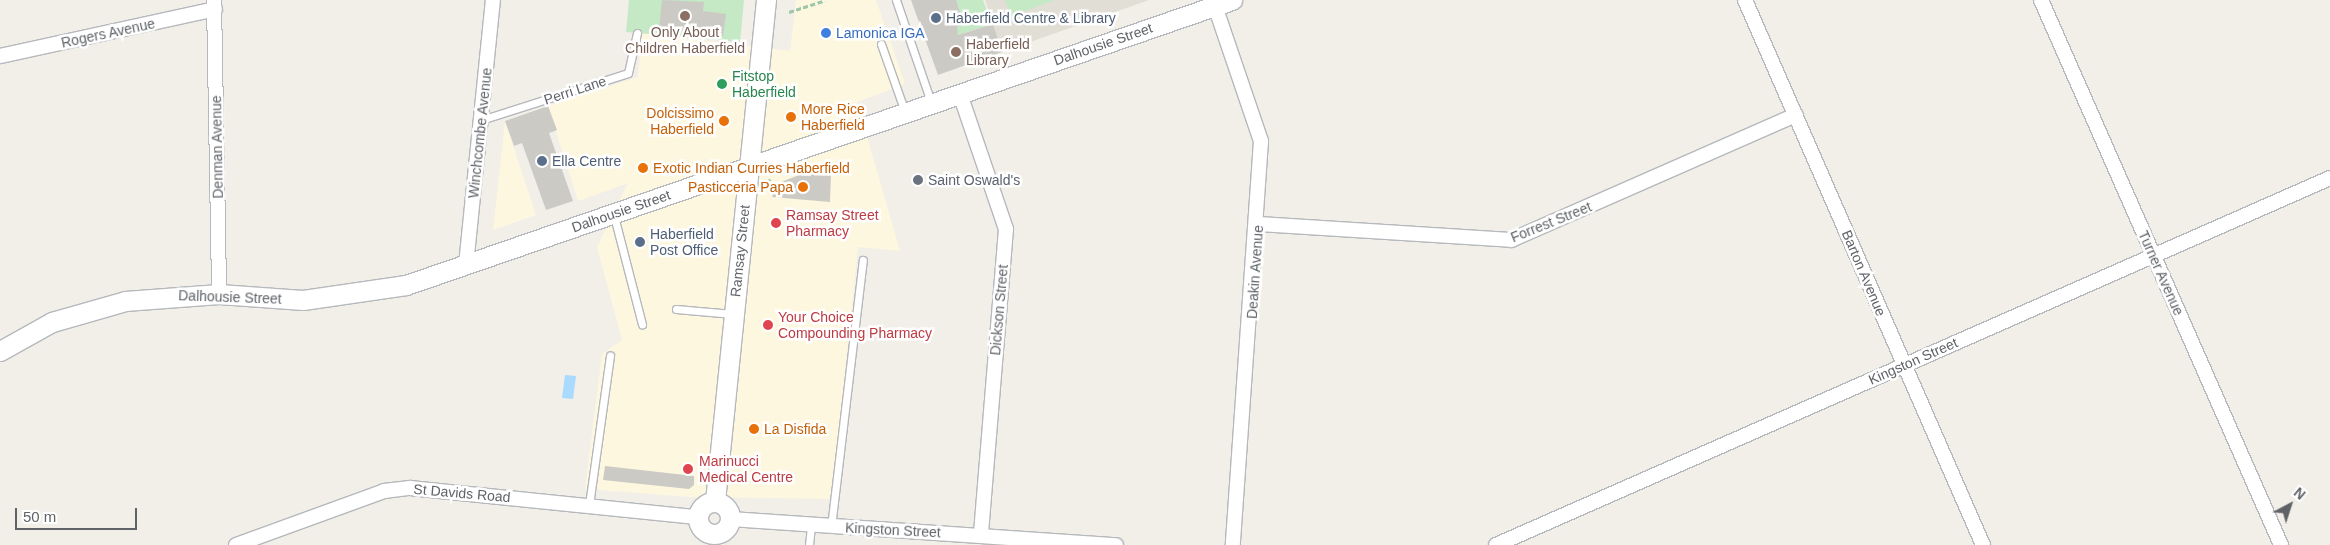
<!DOCTYPE html>
<html>
<head>
<meta charset="utf-8">
<style>
  body { margin:0 }
  #map { position:relative; width:2330px; height:545px; overflow:hidden; background:#f1efe8; font-family:Arial,sans-serif }
  div>[style] { position:absolute }
  [style*='--x'] { left:calc(var(--x)*1px); top:calc(var(--y)*1px); width:calc(var(--w)*1px); rotate:calc(var(--a)*1deg) }
  .commercial>* { inset:0; background:#fef7e0 }
  .education>* { inset:0; background:#e1ded6 }
  .green>* { inset:0; background:#c5e8c5 }
  .water>* { inset:0; background:#aadaff }
  .building>* { inset:0; background:#cccac5 }
  .path>* { height:3px; margin-top:-1.5px; transform-origin:0; background:repeating-linear-gradient(90deg,#9cc7a9 0 5px,transparent 0 7.5px) }
  .roads { filter:drop-shadow(1px 0 #b5b8bc) drop-shadow(-1px 0 #b5b8bc) drop-shadow(0 1px #b5b8bc) drop-shadow(0 -1px #b5b8bc) }
  .lane>* { height:7px; margin:-3.5px; padding:0 3.5px; transform-origin:3.5px; border-radius:3.5px; background:#fff }
  .street>* { height:14px; margin:-7px; padding:0 7px; transform-origin:7px; border-radius:7px; background:#fff }
  .secondary>* { height:19px; margin:-9.5px; padding:0 9.5px; transform-origin:9.5px; border-radius:9.5px; background:#fff }
  .secondary>.ring { margin:-9.5px; padding:0; box-sizing:content-box; background:none; border:19px solid #fff; border-radius:50% }
  .dots>* { width:14px; height:14px; translate:-50% -50%; box-sizing:border-box; border:2px solid #fff; border-radius:50% }
  span { translate:-50% -50%; white-space:nowrap; text-align:center; line-height:1.15; -webkit-text-stroke:5px #fff; paint-order:stroke }
  .service-label { font-size:14px; color:#4e5e75 }
  .left { translate:0 -50%; text-align:left }
  .education-label { font-size:14px; color:#785e54 }
  .street-label { font-size:14px; color:#5f6368 }
  .shop-label { font-size:14px; color:#366cbe }
  .leisure-label { font-size:14px; color:#27864d }
  .food-label { font-size:14px; color:#c56008 }
  .right { translate:-100% -50%; text-align:right }
  .worship-label { font-size:14px; color:#5b616d }
  .health-label { font-size:14px; color:#be3a42 }
  .north { position:absolute; left:2265px; top:480px; width:50px; height:50px; -webkit-text-stroke:4px #fff; paint-order:stroke; rotate:40deg; font-size:14px; font-weight:700; line-height:20px; text-align:center; color:#5f6368 }
  .north::after { content:''; display:block; margin:auto; width:18px; height:22px; background:#5f6368; clip-path:polygon(50% 0,100% 100%,50% 72%,0 100%) }
  .scale { position:absolute; left:15px; top:508px; width:122px; height:22px; box-sizing:border-box; border:2px solid #5f6368; border-top:0; padding-left:6px; font-size:15px; line-height:18px; white-space:nowrap; color:#5f6368; -webkit-text-stroke:4px #fff; paint-order:stroke }
</style>
</head>
<body>
<div id="map">
  <div class="commercial">
    <i style="clip-path:polygon(796px 0,876px 0,905px 84px,857px 102px,900px 251px,858px 247px,832px 499px,691px 497px,585px 489px,602px 354px,622px 340px,597px 247px,628px 183px,578px 201px,548px 106px,638px 77px,642px 33px,790px 51px)"></i>
    <i style="clip-path:polygon(505px 121px,536px 215px,493px 230px)"></i>
  </div>
  <div class="education">
    <i style="clip-path:polygon(985px 0,1149px 0,1002px 52px)"></i>
  </div>
  <div class="green">
    <i style="clip-path:polygon(629px 0,744px 0,740px 42px,626px 32px)"></i>
    <i style="clip-path:polygon(957px 0,983px 0,992px 24px,958px 35px,947px 3px)"></i>
    <i style="clip-path:polygon(1005px 0,1055px 0,1011px 16px)"></i>
  </div>
  <div class="water">
    <i style="clip-path:polygon(565px 375px,576px 376px,573px 399px,562px 398px)"></i>
  </div>
  <div class="building">
    <i style="clip-path:polygon(662px 0,704px 2px,703px 11px,726px 14px,723px 36px,659px 29px)"></i>
    <i style="clip-path:polygon(911px 0,956px 0,963px 23px,957px 27px,958px 35px,993px 24px,1002px 52px,938px 75px)"></i>
    <i style="clip-path:polygon(548px 106px,557px 130px,549px 133px,573px 201px,546px 210px,522px 143px,514px 146px,505px 121px)"></i>
    <i style="clip-path:polygon(811px 173px,831px 175px,830px 202px,772px 197px,776px 184px,799px 175px,811px 176px)"></i>
    <i style="clip-path:polygon(605px 466px,694px 476px,694px 485px,689px 489px,603px 480px)"></i>
  </div>
  <div class="path">
    <i style="--x:789;--y:12;--w:38;--a:-18"></i>
    <i style="--x:766;--y:187;--w:9;--a:-63"></i>
  </div>
  <div class="roads">
    <div class="lane">
      <i style="--x:896;--y:0;--w:108;--a:71.1"></i>
      <i style="--x:881;--y:44;--w:72;--a:70.6"></i>
      <i style="--x:481;--y:120;--w:154;--a:-17.7"></i>
      <i style="--x:628;--y:73;--w:41;--a:-77.3"></i>
      <i style="--x:614;--y:216;--w:112;--a:75.5"></i>
      <i style="--x:676;--y:309;--w:57;--a:5"></i>
      <i style="--x:589;--y:505;--w:151;--a:-82"></i>
      <i style="--x:831;--y:527;--w:269;--a:-83.2"></i>
      <i style="--x:809;--y:545;--w:20;--a:-84"></i>
    </div>
    <div class="street">
      <i style="--x:214;--y:0;--w:294;--a:89"></i>
      <i style="--x:1745;--y:0;--w:595;--a:66.41"></i>
      <i style="--x:2041;--y:0;--w:596;--a:66.23"></i>
      <i style="--x:1215;--y:6;--w:143;--a:71.2"></i>
      <i style="--x:1261;--y:141;--w:405;--a:94"></i>
      <i style="--x:0;--y:56;--w:220;--a:-12.3"></i>
      <i style="--x:960;--y:94;--w:143;--a:71.2"></i>
      <i style="--x:1006;--y:229;--w:306;--a:94.7"></i>
      <i style="--x:1258;--y:224;--w:254;--a:3.6"></i>
      <i style="--x:1511;--y:240;--w:311;--a:-23.7"></i>
      <i style="--x:466;--y:265;--w:266;--a:-84.2"></i>
      <i style="--x:730;--y:519;--w:387;--a:3.9"></i>
      <i style="--x:236;--y:545;--w:158;--a:-20"></i>
      <i style="--x:384;--y:491;--w:26;--a:-7"></i>
      <i style="--x:410;--y:488;--w:288;--a:5.8"></i>
      <i style="--x:1496;--y:545;--w:911;--a:-23.75"></i>
    </div>
    <div class="secondary">
      <i style="--x:0;--y:351;--w:60;--a:-29.1"></i>
      <i style="--x:52;--y:322;--w:76;--a:-16"></i>
      <i style="--x:125;--y:301;--w:94;--a:-4.3"></i>
      <i style="--x:219;--y:294;--w:84;--a:4.1"></i>
      <i style="--x:303;--y:300;--w:104;--a:-8.3"></i>
      <i style="--x:406;--y:285;--w:874;--a:-19.04"></i>
      <i style="--x:715;--y:501;--w:504;--a:-84.19"></i>
      <i class="ring" style="left:698px;top:502px;width:13px;height:13px"></i>
    </div>
  </div>
  <div class="dots">
    <i style="left:685px;top:16px;background:#8d6e63"></i>
    <i style="left:936px;top:18px;background:#5c6f8a"></i>
    <i style="left:826px;top:33px;background:#3f7fe0"></i>
    <i style="left:956px;top:52px;background:#8d6e63"></i>
    <i style="left:722px;top:84px;background:#2e9e5b"></i>
    <i style="left:791px;top:117px;background:#e8710a"></i>
    <i style="left:724px;top:121px;background:#e8710a"></i>
    <i style="left:542px;top:161px;background:#5c6f8a"></i>
    <i style="left:643px;top:168px;background:#e8710a"></i>
    <i style="left:918px;top:180px;background:#6b7280"></i>
    <i style="left:803px;top:187px;background:#e8710a"></i>
    <i style="left:776px;top:223px;background:#e0444e"></i>
    <i style="left:640px;top:242px;background:#5c6f8a"></i>
    <i style="left:768px;top:325px;background:#e0444e"></i>
    <i style="left:754px;top:429px;background:#e8710a"></i>
    <i style="left:688px;top:469px;background:#e0444e"></i>
  </div>
  <div class="service-label">
    <span class="left" style="left:946px;top:18px">Haberfield Centre &amp; Library</span>
    <span class="left" style="left:552px;top:161px">Ella Centre</span>
    <span class="left" style="left:650px;top:242px">Haberfield<br>Post Office</span>
  </div>
  <div class="education-label">
    <span style="left:685px;top:40px">Only About<br>Children Haberfield</span>
    <span class="left" style="left:966px;top:52px">Haberfield<br>Library</span>
  </div>
  <div class="street-label">
    <span style="left:108px;top:33px;rotate:-12deg">Rogers Avenue</span>
    <span style="left:1103px;top:44px;rotate:-19deg">Dalhousie Street</span>
    <span style="left:575px;top:90px;rotate:-18deg">Perri Lane</span>
    <span style="left:480px;top:133px;rotate:-84deg">Winchcombe Avenue</span>
    <span style="left:217px;top:147px;rotate:-91deg">Denman Avenue</span>
    <span style="left:621px;top:211px;rotate:-19deg">Dalhousie Street</span>
    <span style="left:1551px;top:222px;rotate:-22deg">Forrest Street</span>
    <span style="left:740px;top:251px;rotate:-84deg">Ramsay Street</span>
    <span style="left:1255px;top:272px;rotate:-86deg">Deakin Avenue</span>
    <span style="left:1864px;top:273px;rotate:67deg">Barton Avenue</span>
    <span style="left:2161px;top:273px;rotate:66deg">Turner Avenue</span>
    <span style="left:230px;top:297px;rotate:2deg">Dalhousie Street</span>
    <span style="left:999px;top:310px;rotate:-85deg">Dickson Street</span>
    <span style="left:1913px;top:361px;rotate:-24deg">Kingston Street</span>
    <span style="left:462px;top:493px;rotate:5deg">St Davids Road</span>
    <span style="left:893px;top:530px;rotate:3deg">Kingston Street</span>
  </div>
  <div class="shop-label">
    <span class="left" style="left:836px;top:33px">Lamonica IGA</span>
  </div>
  <div class="leisure-label">
    <span class="left" style="left:732px;top:84px">Fitstop<br>Haberfield</span>
  </div>
  <div class="food-label">
    <span class="left" style="left:801px;top:117px">More Rice<br>Haberfield</span>
    <span class="right" style="left:714px;top:121px">Dolcissimo<br>Haberfield</span>
    <span class="left" style="left:653px;top:168px">Exotic Indian Curries Haberfield</span>
    <span class="right" style="left:793px;top:187px">Pasticceria Papa</span>
    <span class="left" style="left:764px;top:429px">La Disfida</span>
  </div>
  <div class="worship-label">
    <span class="left" style="left:928px;top:180px">Saint Oswald's</span>
  </div>
  <div class="health-label">
    <span class="left" style="left:786px;top:223px">Ramsay Street<br>Pharmacy</span>
    <span class="left" style="left:778px;top:325px">Your Choice<br>Compounding Pharmacy</span>
    <span class="left" style="left:699px;top:469px">Marinucci<br>Medical Centre</span>
  </div>
  <div class="north">N</div>
  <div class="scale">50 m</div>
</div>
</body>
</html>
